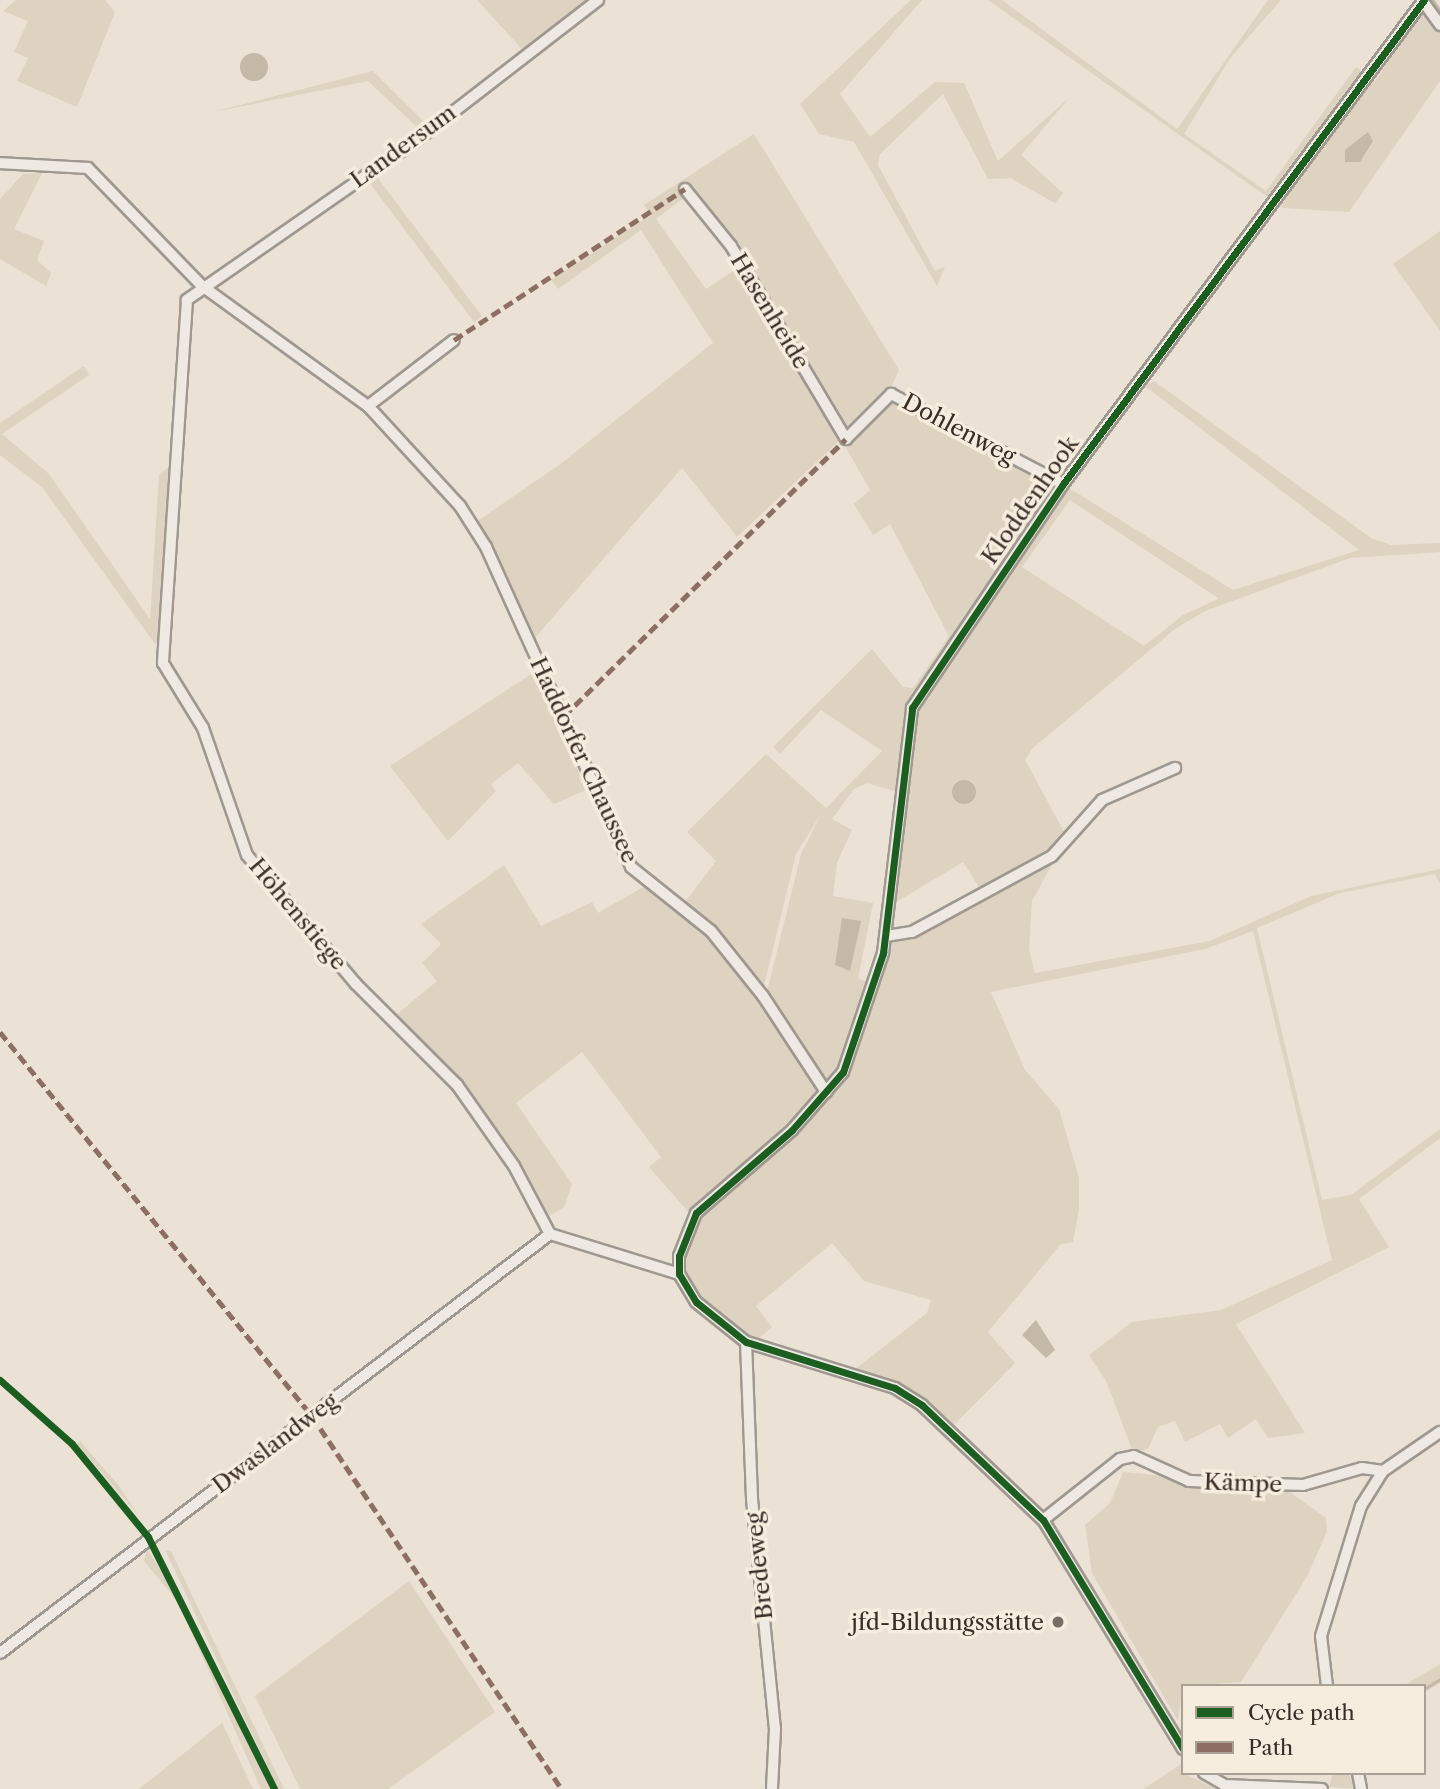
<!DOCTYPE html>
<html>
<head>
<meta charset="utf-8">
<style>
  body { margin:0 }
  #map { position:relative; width:1440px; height:1789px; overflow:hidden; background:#ebe2d5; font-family:"Libre Caslon Text",serif }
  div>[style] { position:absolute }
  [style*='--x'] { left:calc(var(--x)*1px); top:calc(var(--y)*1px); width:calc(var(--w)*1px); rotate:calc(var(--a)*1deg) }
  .green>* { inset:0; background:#ded2c1 }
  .water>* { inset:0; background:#c4b8a8 }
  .round { border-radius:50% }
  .stream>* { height:2.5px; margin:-1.25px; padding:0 1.25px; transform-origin:1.25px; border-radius:1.25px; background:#c4b8a8 }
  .roads { filter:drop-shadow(2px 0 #9f9890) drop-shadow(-2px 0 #9f9890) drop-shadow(0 2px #9f9890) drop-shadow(0 -2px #9f9890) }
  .street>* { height:10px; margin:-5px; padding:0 5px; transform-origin:5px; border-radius:5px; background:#eeeae3 }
  .quiet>* { height:5px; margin-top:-2.5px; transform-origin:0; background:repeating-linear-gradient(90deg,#8d6e63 0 10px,transparent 0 15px) }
  .cycleway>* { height:7px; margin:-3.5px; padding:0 3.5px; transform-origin:3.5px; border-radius:3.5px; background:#1b5e20 }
  .dots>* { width:19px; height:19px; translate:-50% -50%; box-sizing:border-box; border:4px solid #f7edde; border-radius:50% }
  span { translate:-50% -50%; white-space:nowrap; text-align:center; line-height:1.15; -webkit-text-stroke:7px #f7edde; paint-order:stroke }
  .street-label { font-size:23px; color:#3a2d28 }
  .poi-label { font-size:23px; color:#3a2d28 }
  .right { translate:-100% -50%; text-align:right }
  .legend { position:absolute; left:1181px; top:1684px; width:245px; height:91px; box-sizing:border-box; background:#f7edde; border:2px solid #aba095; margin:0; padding:9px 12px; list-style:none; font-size:21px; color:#3a2d28 }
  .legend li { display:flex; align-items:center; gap:14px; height:35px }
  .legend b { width:35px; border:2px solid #aba095 }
</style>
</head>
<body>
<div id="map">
  <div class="green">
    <i style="clip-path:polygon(16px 0,105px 0,115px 12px,77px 107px,17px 81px,28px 58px,14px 52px,28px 21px,3px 11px)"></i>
    <i style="clip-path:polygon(477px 0,587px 0,522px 49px)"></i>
    <i style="clip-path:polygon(911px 0,922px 0,840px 94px,870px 137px,935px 82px,964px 83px,998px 161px,1069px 98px,1021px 155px,1063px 193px,1055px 203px,1010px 178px,988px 179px,943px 94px,880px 154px,878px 165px,935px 271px,945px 267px,937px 286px,854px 142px,819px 134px,800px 104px)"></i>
    <i style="clip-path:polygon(988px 0,1002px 0,1177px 129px,1268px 0,1281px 0,1231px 57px,1184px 134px,1266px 191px,1356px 67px,1375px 81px,1424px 11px,1440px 33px,1440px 81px,1349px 212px,1283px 208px)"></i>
    <i style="clip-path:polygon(373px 71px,423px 121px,417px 127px,368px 81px,213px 112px)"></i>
    <i style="clip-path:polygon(754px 134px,899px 370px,889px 392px,846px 434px,722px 229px,692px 192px,656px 219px,706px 289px,739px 267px,841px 439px,737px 537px,682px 468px,534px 639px,476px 522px,559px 465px,713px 343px,641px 230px,558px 289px,551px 280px,651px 215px,644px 205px)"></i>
    <i style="clip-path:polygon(42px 173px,14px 229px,44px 241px,37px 260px,51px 273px,46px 286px,0 259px,0 199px,23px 174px)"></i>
    <i style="clip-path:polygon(377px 177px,482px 316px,474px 322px,369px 182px)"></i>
    <i style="clip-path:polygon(1440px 231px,1440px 331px,1393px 264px)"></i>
    <i style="clip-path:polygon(84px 366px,89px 375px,2px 434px,49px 474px,150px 619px,159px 474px,171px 466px,161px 640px,155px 644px,42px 487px,0 455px,0 423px)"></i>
    <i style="clip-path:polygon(evenodd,1154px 381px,1371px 538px,1391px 545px,1440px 543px,1440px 552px,1350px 558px,1205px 611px,1175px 629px,1033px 748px,1025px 760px,1067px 837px,981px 890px,963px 862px,893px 904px,904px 794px,867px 783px,854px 789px,832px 819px,852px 830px,837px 863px,833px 896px,873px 903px,858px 979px,870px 982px,841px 1070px,789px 1129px,716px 1186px,691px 1215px,649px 1167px,661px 1157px,582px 1052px,516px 1103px,572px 1184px,564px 1207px,549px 1216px,477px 1100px,396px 1015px,437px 981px,422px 963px,441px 944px,421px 924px,504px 865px,541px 926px,592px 902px,598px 913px,645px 886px,707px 932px,766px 996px,801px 854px,821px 814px,796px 854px,763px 990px,685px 902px,716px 861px,687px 832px,766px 754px,826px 808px,882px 751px,821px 710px,780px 754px,773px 747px,872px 649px,903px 687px,913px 688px,949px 636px,890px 524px,873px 535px,854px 504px,870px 490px,845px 446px,893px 397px,1060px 485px,967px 631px,1069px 488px,1233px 590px,1359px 550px,1145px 386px,1154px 381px,1070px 500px,1218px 598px,1218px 599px,1183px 615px,1144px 646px,1022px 567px,1070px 500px)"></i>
    <i style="clip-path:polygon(536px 671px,586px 790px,554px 804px,518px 763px,491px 784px,496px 791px,448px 841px,390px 766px)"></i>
    <i style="clip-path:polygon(1054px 861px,1032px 901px,1029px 949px,1035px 973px,1210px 941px,1311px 896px,1440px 869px,1440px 884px,1435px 874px,1340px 893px,1257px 928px,1322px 1200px,1351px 1195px,1440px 1129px,1440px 1138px,1359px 1199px,1389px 1247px,1236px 1324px,1305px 1433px,1268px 1438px,1256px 1419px,1228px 1438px,1220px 1424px,1185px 1442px,1175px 1421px,1158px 1427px,1148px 1449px,1133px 1452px,1106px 1381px,1089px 1355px,1132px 1322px,1221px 1310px,1332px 1260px,1253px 931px,1205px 949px,991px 992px,1025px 1070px,1059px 1109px,1079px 1178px,1079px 1210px,1073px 1242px,1061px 1244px,988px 1332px,1015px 1363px,953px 1426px,897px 1384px,854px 1370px,927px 1313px,931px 1300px,864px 1281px,832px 1243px,756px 1306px,772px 1327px,755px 1342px,701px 1302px,682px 1274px,699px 1214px,846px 1073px,889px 939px,947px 919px)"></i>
    <i style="clip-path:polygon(80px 1441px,119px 1486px,139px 1516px,77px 1444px)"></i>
    <i style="clip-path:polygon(1123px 1472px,1283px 1487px,1326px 1518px,1327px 1531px,1308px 1575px,1241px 1682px,1183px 1686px,1178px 1721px,1092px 1573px,1085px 1525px,1110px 1503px)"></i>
    <i style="clip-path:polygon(147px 1549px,191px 1617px,270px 1789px,261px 1789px,178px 1602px,144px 1561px)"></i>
    <i style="clip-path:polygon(165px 1550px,171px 1551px,284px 1789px,278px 1789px)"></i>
    <i style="clip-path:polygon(409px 1581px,495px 1712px,388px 1789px,300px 1789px,255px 1696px)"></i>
    <i style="clip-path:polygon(1440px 1664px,1440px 1683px,1424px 1693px,1424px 1686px,1403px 1686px)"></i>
    <i style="clip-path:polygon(222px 1723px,253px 1789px,139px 1789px)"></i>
    <i style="clip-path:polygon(1183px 1763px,1183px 1773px,1216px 1789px,1143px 1789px)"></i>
    <i style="clip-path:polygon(1333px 1773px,1348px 1773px,1357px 1789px,1329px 1787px)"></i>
  </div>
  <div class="water">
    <i class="round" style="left:240px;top:53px;width:28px;height:28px"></i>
    <i style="clip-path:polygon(1368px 132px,1373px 141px,1360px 162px,1345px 162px,1345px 150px)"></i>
    <i class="round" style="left:952px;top:780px;width:24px;height:24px"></i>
    <i style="clip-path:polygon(842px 918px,861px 921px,850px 971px,835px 965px)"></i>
    <i style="clip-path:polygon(1036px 1320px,1055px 1350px,1046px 1358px,1022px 1335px)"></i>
  </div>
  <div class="stream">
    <i style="--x:1433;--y:0;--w:12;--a:55"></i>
    <i style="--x:1424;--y:1689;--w:19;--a:-32"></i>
  </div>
  <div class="roads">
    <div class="street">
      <i style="--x:598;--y:0;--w:232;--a:142.3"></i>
      <i style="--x:414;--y:142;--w:277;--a:145.2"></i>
      <i style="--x:187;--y:300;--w:364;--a:93.8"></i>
      <i style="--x:163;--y:663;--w:76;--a:58.4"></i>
      <i style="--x:203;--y:728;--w:134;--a:70.9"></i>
      <i style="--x:247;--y:855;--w:169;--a:49.8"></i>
      <i style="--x:356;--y:984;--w:143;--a:45"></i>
      <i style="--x:457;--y:1085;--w:99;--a:54.9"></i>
      <i style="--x:514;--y:1166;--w:77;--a:62.1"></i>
      <i style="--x:550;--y:1234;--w:135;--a:17.2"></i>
      <i style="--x:1422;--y:0;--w:31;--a:54"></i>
      <i style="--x:0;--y:163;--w:88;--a:3.3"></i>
      <i style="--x:88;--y:168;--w:164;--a:46"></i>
      <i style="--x:202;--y:286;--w:205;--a:35.9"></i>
      <i style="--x:368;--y:406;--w:136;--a:47.4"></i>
      <i style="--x:460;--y:506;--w:49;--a:57.6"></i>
      <i style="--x:486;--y:547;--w:351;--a:65.6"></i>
      <i style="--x:631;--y:867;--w:102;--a:38.7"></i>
      <i style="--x:711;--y:931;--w:83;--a:51.3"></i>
      <i style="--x:763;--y:996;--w:115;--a:56.7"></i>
      <i style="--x:685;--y:189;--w:73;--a:51.1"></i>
      <i style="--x:731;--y:246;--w:225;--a:59.2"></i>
      <i style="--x:846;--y:439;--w:64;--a:-45"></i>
      <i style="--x:891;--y:394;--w:194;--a:27.6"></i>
      <i style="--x:368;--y:406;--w:108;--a:-37.5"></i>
      <i style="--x:886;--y:936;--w:26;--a:-9"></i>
      <i style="--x:912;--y:932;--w:159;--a:-28.5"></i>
      <i style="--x:1052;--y:856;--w:75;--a:-48.2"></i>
      <i style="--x:1102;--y:800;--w:80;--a:-23.7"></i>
      <i style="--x:746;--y:1342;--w:157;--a:87.8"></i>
      <i style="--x:752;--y:1499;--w:231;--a:84.3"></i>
      <i style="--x:775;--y:1729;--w:60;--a:92.9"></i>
      <i style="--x:1043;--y:1520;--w:98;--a:-38.4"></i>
      <i style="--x:1120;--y:1459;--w:14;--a:-12"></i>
      <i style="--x:1134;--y:1456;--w:60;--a:24.4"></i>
      <i style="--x:1189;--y:1481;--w:114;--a:2"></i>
      <i style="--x:1303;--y:1485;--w:61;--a:-16.1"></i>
      <i style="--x:1362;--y:1468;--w:21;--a:8"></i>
      <i style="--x:0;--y:1653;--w:691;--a:-37.3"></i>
      <i style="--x:1327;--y:1686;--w:50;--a:-96.8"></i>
      <i style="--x:1321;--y:1636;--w:136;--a:-72.9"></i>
      <i style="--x:1361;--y:1506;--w:41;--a:-57.8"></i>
      <i style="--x:1383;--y:1471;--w:69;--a:-34.4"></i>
      <i style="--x:1183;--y:1749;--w:268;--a:-121.4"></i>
      <i style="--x:1043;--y:1520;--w:167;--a:-136.5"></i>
      <i style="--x:922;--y:1405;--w:32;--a:-148"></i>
      <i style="--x:895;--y:1388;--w:156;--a:-162.8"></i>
      <i style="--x:746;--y:1342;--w:64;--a:-141.3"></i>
      <i style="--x:696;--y:1302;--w:33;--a:-121"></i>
      <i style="--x:679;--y:1274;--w:18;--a:-90"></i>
      <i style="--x:679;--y:1256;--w:46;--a:-68.4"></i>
      <i style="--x:696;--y:1213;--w:127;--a:-40.8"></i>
      <i style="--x:792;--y:1130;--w:77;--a:-48.7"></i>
      <i style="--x:843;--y:1072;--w:126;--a:-71.4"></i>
      <i style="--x:883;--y:953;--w:247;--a:-83.2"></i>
      <i style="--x:912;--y:708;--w:270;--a:-56"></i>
      <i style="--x:1063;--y:484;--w:604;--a:-53.28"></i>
      <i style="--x:1204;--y:1773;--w:24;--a:30"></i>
      <i style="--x:1225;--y:1785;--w:97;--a:2.4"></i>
      <i style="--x:1358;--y:1773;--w:16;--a:79"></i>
    </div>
  </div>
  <div class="quiet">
    <i style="--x:454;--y:340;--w:276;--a:-33.2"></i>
    <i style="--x:564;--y:716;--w:395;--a:-44.5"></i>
    <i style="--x:0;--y:1032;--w:495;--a:50.9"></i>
    <i style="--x:312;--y:1416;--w:449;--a:56.2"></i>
  </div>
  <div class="cycleway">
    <i style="--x:0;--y:1380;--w:96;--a:41.6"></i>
    <i style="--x:72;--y:1444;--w:120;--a:50.7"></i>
    <i style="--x:148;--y:1537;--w:282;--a:63.4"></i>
    <i style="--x:1183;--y:1749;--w:268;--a:-121.4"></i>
    <i style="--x:1043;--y:1520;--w:167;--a:-136.5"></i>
    <i style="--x:922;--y:1405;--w:32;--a:-148"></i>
    <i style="--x:895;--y:1388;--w:156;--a:-162.8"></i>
    <i style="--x:746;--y:1342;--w:64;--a:-141.3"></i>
    <i style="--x:696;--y:1302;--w:33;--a:-121"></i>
    <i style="--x:679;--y:1274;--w:18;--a:-90"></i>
    <i style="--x:679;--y:1256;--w:46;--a:-68.4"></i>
    <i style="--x:696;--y:1213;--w:127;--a:-40.8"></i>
    <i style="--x:792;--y:1130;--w:77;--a:-48.7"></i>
    <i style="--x:843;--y:1072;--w:126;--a:-71.4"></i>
    <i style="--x:883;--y:953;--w:247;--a:-83.2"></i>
    <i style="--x:912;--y:708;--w:270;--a:-56"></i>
    <i style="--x:1063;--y:484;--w:604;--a:-53.28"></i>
  </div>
  <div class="dots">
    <i style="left:1058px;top:1622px;background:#786c65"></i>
  </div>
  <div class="street-label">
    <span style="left:403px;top:146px;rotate:-36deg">Landersum</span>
    <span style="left:770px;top:311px;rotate:59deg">Hasenheide</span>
    <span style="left:959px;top:429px;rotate:28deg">Dohlenweg</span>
    <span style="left:1030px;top:500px;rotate:-55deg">Kloddenhook</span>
    <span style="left:584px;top:760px;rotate:65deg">Haddorfer Chaussee</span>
    <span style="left:298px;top:914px;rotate:50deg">Höhenstiege</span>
    <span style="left:275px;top:1443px;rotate:-37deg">Dwaslandweg</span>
    <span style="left:1243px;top:1483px;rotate:2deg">Kämpe</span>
    <span style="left:759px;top:1566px;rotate:-96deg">Bredeweg</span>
  </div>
  <div class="poi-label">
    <span class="right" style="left:1044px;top:1622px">jfd-Bildungsstätte</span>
  </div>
  <ul class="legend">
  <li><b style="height:9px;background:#1b5e20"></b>Cycle path</li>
  <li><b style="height:9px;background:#8d6e63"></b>Path</li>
  </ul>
</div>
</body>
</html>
